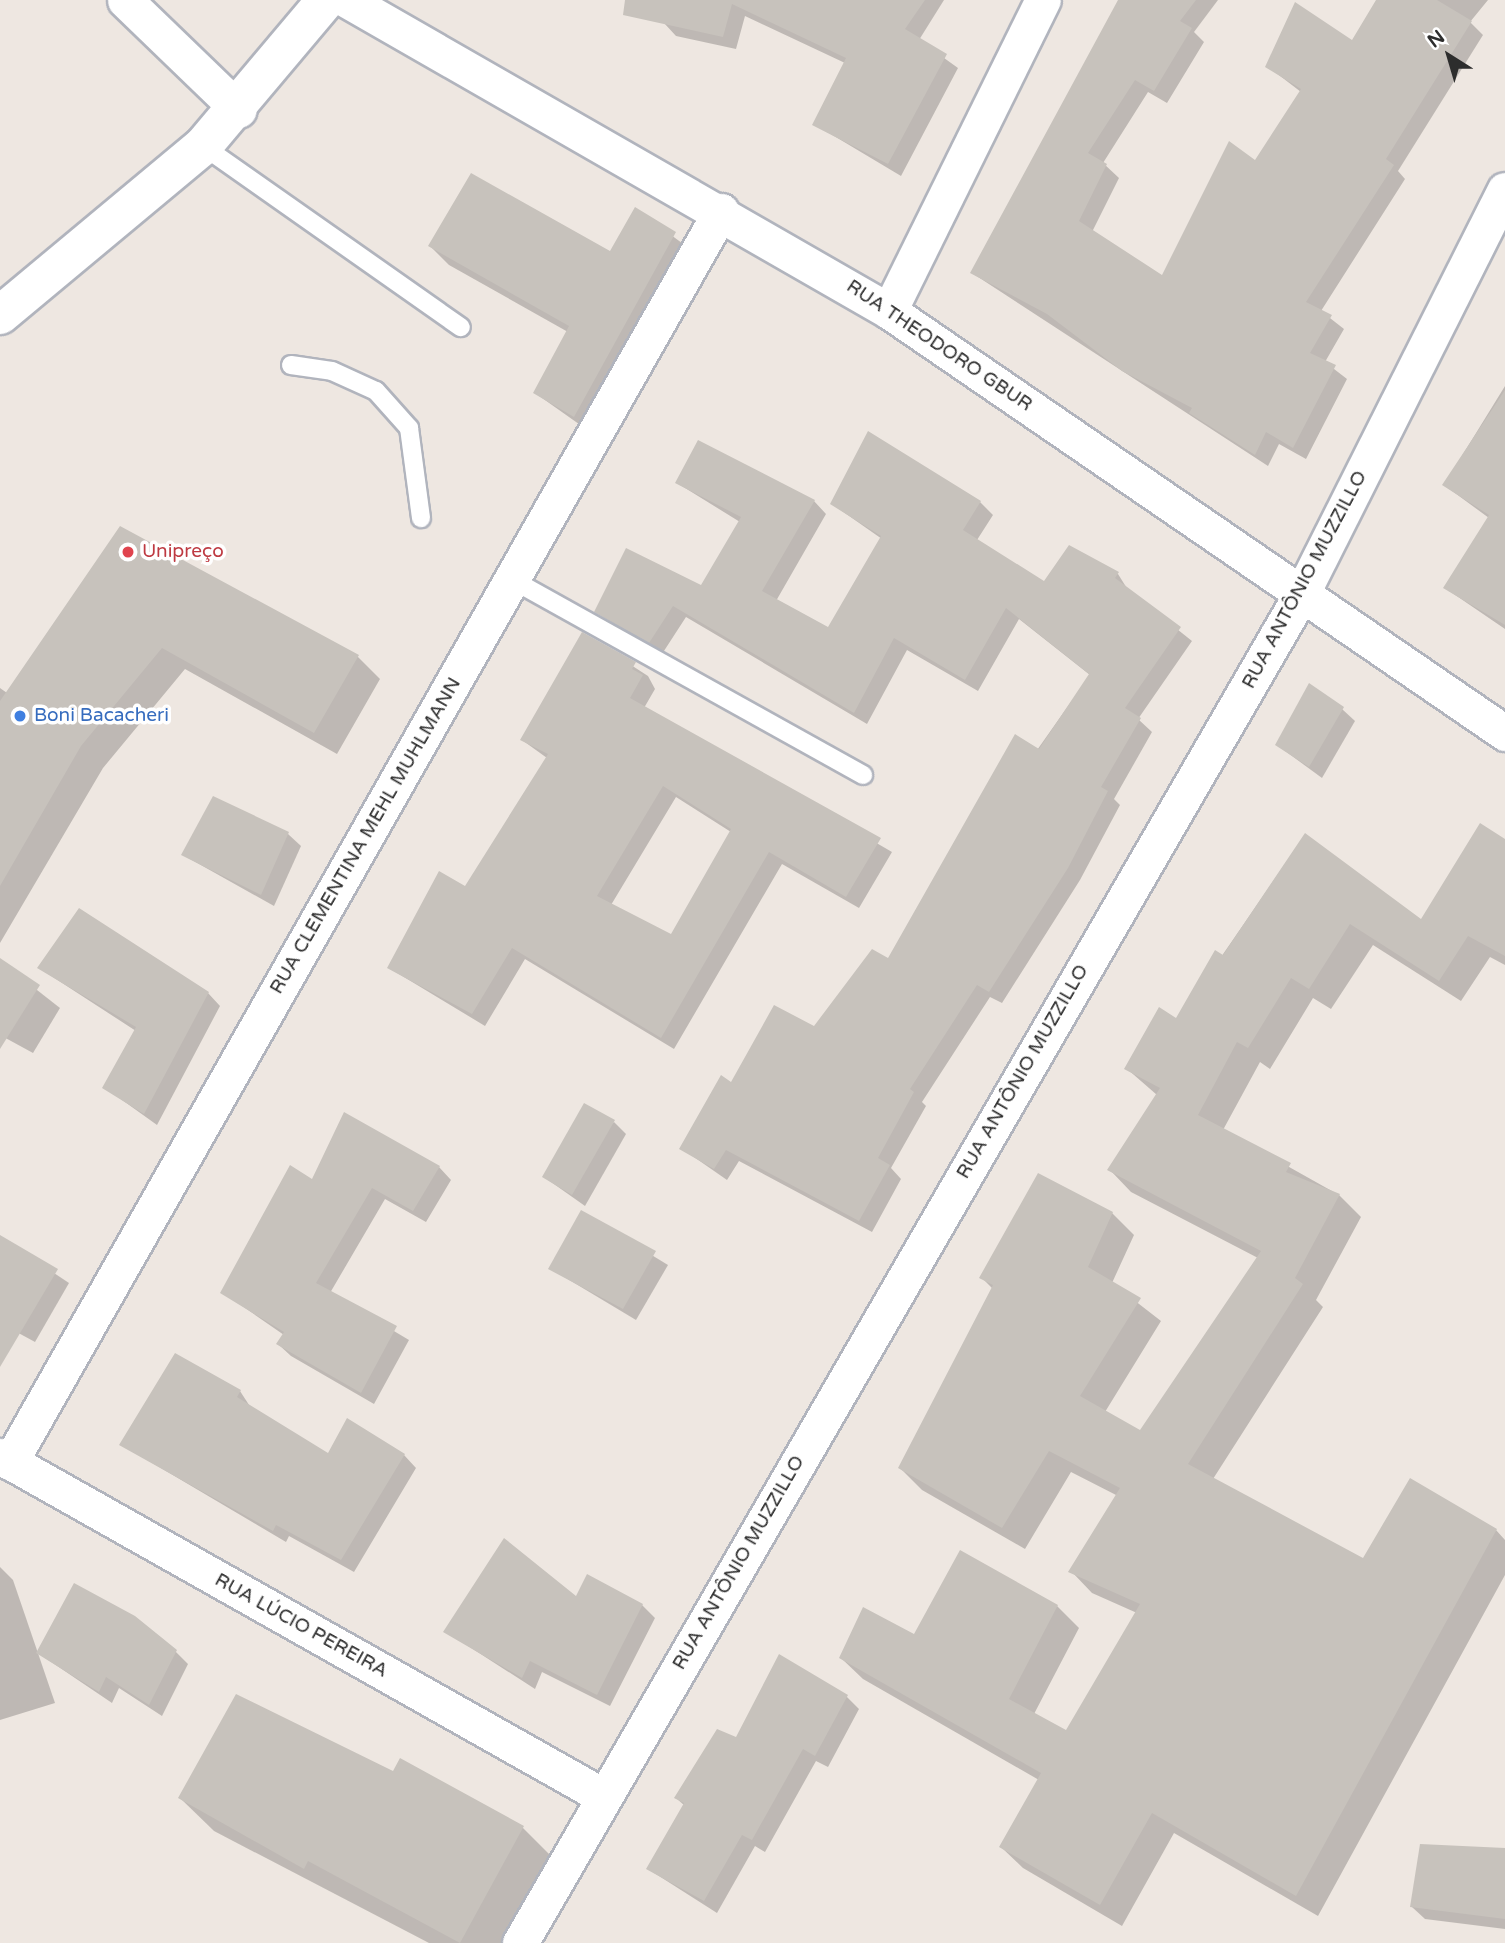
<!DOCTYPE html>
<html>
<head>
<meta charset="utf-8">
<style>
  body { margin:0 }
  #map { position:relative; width:1505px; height:1943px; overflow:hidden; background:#eee7e1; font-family:"Varela Round",sans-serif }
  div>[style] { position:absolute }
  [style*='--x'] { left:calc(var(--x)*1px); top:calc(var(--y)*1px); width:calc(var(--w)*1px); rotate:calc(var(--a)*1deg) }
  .shadow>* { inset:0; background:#0003 }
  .building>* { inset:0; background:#c7c2bc }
  .roads { filter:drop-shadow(2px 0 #b1b4bd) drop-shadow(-2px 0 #b1b4bd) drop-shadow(0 2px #b1b4bd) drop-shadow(0 -2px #b1b4bd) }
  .service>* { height:18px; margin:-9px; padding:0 9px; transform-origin:9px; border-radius:9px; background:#fff }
  .minor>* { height:35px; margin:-17.5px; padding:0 17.5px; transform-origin:17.5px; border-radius:17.5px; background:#fff }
  .secondary>* { height:38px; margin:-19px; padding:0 19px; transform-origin:19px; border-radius:19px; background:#fff }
  .dots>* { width:19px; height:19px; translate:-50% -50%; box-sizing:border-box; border:4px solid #fff; border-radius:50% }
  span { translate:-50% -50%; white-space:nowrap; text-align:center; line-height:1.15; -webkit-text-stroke:7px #fff; paint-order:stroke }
  .street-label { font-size:19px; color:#2d2d2d }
  .health-label { font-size:19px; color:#be3a42 }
  .left { translate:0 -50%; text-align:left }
  .shop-label { font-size:19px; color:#366cbe }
  .north { position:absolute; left:1414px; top:21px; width:70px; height:70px; -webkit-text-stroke:5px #fff; paint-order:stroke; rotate:323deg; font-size:19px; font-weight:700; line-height:28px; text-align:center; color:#2d2d2d }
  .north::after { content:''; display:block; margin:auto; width:24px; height:32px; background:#2d2d2d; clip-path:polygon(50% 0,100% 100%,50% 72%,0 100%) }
</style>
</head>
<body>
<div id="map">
  <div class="shadow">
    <i style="clip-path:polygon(670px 0,944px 0,919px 40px,958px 68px,901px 176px,814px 124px,845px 63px,745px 16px,736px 49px,676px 36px,664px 23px)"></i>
    <i style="clip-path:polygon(1121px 0,1218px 0,1194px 32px,1204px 42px,1167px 103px,1148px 92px,1103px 163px,1119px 178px,1092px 232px,1163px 277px,1255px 162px,1301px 92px,1267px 66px,1352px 42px,1378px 0,1488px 0,1470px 22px,1483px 35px,1398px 171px,1405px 179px,1321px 311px,1344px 329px,1325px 362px,1347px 379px,1306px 459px,1279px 444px,1268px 466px,972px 273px)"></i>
    <i style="clip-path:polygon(636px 209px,694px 252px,593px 434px,535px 393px,568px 332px,449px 265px,430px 246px,610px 253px)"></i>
    <i style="clip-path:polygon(1505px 386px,1505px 629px,1445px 588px,1489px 518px,1444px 485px)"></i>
    <i style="clip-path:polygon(677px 483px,814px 501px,826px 514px,776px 601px,829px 629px,882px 539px,832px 504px,980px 502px,993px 515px,977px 540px,1045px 583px,1118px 574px,1128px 590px,1192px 641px,1138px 719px,1152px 732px,1114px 799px,1120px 805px,1080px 880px,1002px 1003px,990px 997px,922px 1102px,926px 1106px,891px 1168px,901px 1179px,872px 1232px,739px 1161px,727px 1180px,681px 1148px,732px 1084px,814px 1028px,889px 960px,1090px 675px,1019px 619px,978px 691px,907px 650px,867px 724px,686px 617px,662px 654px,596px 612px,702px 587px,740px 522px)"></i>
    <i style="clip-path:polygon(120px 528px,358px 657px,380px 679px,337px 754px,185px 669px,103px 768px,0 943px,0 688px,7px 693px)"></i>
    <i style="clip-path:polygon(evenodd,583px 634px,648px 676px,655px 689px,644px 708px,892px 852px,859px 908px,782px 864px,674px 1049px,525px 959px,485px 1026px,389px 968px,466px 889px,547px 758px,522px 740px,583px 634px,676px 797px,731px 832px,672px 936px,611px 905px,676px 797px)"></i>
    <i style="clip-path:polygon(1342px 709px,1355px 721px,1322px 778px,1277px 745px)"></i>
    <i style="clip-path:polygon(214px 798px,288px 834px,301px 846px,274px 906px,183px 855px)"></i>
    <i style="clip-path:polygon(1305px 835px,1422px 921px,1505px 841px,1505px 965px,1490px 957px,1461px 1001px,1373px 945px,1331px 1009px,1313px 998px,1270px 1069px,1260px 1062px,1223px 1130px,1339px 1195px,1361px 1217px,1316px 1300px,1323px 1307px,1213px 1479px,1364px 1560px,1496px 1530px,1505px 1540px,1505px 1575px,1318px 1916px,1174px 1833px,1122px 1926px,1023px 1868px,1001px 1847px,1039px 1780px,863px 1679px,841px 1658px,915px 1636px,960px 1553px,1057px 1606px,1079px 1628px,1034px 1714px,1066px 1732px,1137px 1613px,1092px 1593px,1071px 1571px,1118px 1496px,1071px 1472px,1025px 1549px,922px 1490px,900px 1468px,993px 1289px,981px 1277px,1112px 1213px,1134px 1235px,1112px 1283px,1161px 1321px,1105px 1412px,1140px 1432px,1258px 1258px,1131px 1192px,1110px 1170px,1157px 1095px,1126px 1068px,1177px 1021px)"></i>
    <i style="clip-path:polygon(0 961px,60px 1008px,33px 1053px,0 1035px)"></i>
    <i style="clip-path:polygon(39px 968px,208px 993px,220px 1006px,157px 1125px,104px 1087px,136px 1031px)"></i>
    <i style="clip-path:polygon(614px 1122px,626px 1134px,585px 1206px,544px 1177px)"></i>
    <i style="clip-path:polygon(439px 1167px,451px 1180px,426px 1222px,385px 1199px,330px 1293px,409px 1340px,374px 1404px,291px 1356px,278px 1344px,284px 1335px,222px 1292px,312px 1182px)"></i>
    <i style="clip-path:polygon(581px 1212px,668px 1265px,636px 1320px,551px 1269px)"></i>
    <i style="clip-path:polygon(0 1237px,69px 1283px,35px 1342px,0 1323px)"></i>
    <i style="clip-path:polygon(240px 1391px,251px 1408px,328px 1456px,404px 1455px,416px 1468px,354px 1572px,289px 1536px,286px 1542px,122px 1445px)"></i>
    <i style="clip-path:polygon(0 1567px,13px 1580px,55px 1703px,0 1720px)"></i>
    <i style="clip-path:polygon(577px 1599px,642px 1605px,655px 1618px,610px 1706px,542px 1672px,535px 1689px,445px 1631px)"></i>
    <i style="clip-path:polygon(175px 1651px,188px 1664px,162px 1716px,119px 1688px,112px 1703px,38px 1653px)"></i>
    <i style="clip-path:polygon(846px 1696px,859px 1709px,828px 1767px,816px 1761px,765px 1852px,755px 1846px,717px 1913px,648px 1869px,685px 1806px,676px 1798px,737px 1739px)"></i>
    <i style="clip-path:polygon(394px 1773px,523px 1828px,556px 1861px,511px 1943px,429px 1943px,214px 1831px,180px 1798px)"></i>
    <i style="clip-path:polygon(1505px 1850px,1505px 1929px,1425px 1919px,1412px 1907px)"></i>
  </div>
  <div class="building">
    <i style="clip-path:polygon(625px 0,925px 0,905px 29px,947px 54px,888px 164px,812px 125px,846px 58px,732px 4px,723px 37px,623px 15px)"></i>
    <i style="clip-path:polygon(1118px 0,1196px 0,1180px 21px,1192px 28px,1154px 91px,1135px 80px,1088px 153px,1107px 164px,1079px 221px,1162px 275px,1229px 141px,1255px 160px,1301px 89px,1265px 67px,1295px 2px,1352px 40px,1376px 0,1437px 0,1472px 21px,1386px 159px,1394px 165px,1306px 302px,1332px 315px,1310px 353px,1336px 365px,1293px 448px,1266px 432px,1255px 455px,1189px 413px,1192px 408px,1122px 371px,1047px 314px,970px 273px)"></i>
    <i style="clip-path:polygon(471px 173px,610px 251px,635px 207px,676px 232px,574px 417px,533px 393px,569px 326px,428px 246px)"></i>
    <i style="clip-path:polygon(1505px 390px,1505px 625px,1443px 588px,1489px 515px,1442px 485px)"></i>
    <i style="clip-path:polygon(868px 431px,981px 501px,963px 530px,1044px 581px,1069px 545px,1119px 572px,1115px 578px,1181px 627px,1125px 708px,1141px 718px,1101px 787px,1108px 791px,1068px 868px,989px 992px,977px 985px,910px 1089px,914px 1092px,878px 1158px,890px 1165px,859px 1221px,726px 1150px,714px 1169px,679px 1149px,721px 1075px,731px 1082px,774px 1005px,814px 1026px,872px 949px,888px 958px,1015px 734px,1039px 749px,1089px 674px,1006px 608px,965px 680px,894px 638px,854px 713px,673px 606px,649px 643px,594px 612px,626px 548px,701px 585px,741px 517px,675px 483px,698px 440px,815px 500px,762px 591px,828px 627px,881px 536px,830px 504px)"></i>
    <i style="clip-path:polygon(120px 526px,359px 655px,314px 733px,162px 648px,81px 746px,0 886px,0 701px)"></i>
    <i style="clip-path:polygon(evenodd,582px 632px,636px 662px,632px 669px,643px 675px,630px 698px,881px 838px,846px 897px,769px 852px,661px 1038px,512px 948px,472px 1014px,387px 968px,439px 871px,465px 886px,548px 754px,520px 740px,582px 632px,663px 786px,731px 829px,671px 934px,597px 896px,663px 786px)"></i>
    <i style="clip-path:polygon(1309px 683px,1344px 707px,1309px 767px,1275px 745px)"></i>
    <i style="clip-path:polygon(213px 796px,289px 832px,261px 895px,181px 855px)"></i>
    <i style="clip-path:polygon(1480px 823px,1505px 839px,1505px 956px,1468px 936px,1439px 981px,1350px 924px,1309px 989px,1291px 978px,1248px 1048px,1237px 1042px,1198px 1115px,1291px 1163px,1286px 1172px,1340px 1194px,1295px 1278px,1303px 1284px,1188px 1464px,1363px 1558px,1410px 1478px,1497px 1529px,1296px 1896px,1152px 1813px,1100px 1905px,999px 1847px,1041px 1773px,839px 1658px,863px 1607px,914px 1634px,960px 1550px,1058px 1605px,1009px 1699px,1066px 1730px,1140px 1604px,1068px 1572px,1120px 1488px,1049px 1451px,1002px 1528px,898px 1468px,993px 1285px,979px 1278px,1038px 1173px,1113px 1212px,1088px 1267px,1141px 1298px,1080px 1396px,1140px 1430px,1261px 1251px,1107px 1170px,1160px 1088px,1124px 1069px,1159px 1007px,1176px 1018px,1215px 950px,1223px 955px,1305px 833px,1421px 919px)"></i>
    <i style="clip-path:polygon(79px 908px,209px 992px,144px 1114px,102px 1088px,136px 1027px,37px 968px)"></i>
    <i style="clip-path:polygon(0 958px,40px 985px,0 1049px)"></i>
    <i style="clip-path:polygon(584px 1103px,615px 1120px,572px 1195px,542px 1177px)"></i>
    <i style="clip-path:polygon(344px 1112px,440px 1166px,413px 1211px,372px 1188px,316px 1283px,397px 1326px,361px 1393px,276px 1344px,284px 1332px,220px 1293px,290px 1165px,312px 1179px)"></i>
    <i style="clip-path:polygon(581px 1210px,656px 1251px,623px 1309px,548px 1269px)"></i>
    <i style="clip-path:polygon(0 1235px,58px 1269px,0 1367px)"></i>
    <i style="clip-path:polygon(175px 1353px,241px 1390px,237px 1397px,328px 1453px,347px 1418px,405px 1454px,341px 1560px,276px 1525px,273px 1531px,119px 1445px)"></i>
    <i style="clip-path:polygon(504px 1538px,576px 1596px,587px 1574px,643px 1604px,597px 1695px,530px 1661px,522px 1678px,443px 1632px)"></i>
    <i style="clip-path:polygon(74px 1583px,135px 1616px,177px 1650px,149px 1705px,106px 1677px,99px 1692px,36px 1653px)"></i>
    <i style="clip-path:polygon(779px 1654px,848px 1695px,815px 1756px,803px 1749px,752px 1840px,742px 1835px,704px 1901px,646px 1869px,684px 1803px,674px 1798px,717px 1729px,736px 1737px)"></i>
    <i style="clip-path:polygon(236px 1694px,393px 1771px,400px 1758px,524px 1826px,460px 1943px,308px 1861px,304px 1869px,178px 1798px)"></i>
    <i style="clip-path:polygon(1420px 1844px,1505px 1848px,1505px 1919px,1410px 1907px)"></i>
  </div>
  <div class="roads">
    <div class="service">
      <i style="--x:203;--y:146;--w:315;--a:35.1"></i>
      <i style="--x:291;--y:365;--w:41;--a:8.3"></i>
      <i style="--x:332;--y:371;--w:48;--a:24.4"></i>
      <i style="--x:376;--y:391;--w:50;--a:48.3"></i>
      <i style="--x:409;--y:428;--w:91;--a:82.4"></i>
      <i style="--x:511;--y:579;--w:403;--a:29.1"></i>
    </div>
    <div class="minor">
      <i style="--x:125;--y:0;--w:158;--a:44"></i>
      <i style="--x:347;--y:0;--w:625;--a:29.85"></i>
      <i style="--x:889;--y:311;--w:747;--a:34.41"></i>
      <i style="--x:889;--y:311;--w:347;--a:-63.7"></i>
      <i style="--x:0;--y:1456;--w:692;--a:29.42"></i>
      <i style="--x:10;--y:1462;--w:1439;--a:-60.39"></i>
      <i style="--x:520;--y:1943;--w:1560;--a:-59.92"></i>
      <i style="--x:1302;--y:593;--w:451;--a:-63.3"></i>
    </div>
    <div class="secondary">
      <i style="--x:0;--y:315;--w:264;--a:-39.8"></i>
      <i style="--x:203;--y:146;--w:191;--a:-49.9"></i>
    </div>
  </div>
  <div class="dots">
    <i style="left:128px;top:552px;background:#e0444e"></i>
    <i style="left:20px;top:716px;background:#3f7fe0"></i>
  </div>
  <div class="street-label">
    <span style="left:939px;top:346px;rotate:34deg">RUA THEODORO GBUR</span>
    <span style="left:1305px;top:580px;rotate:-62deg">RUA ANTÔNIO MUZZILLO</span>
    <span style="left:366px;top:836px;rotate:-60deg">RUA CLEMENTINA MEHL MUHLMANN</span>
    <span style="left:1023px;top:1072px;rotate:-60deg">RUA ANTÔNIO MUZZILLO</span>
    <span style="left:739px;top:1563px;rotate:-60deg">RUA ANTÔNIO MUZZILLO</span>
    <span style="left:301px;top:1626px;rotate:29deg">RUA LÚCIO PEREIRA</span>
  </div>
  <div class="health-label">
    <span class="left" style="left:142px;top:552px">Unipreço</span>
  </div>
  <div class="shop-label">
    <span class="left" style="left:34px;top:716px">Boni Bacacheri</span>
  </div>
  <div class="north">N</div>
</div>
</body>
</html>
